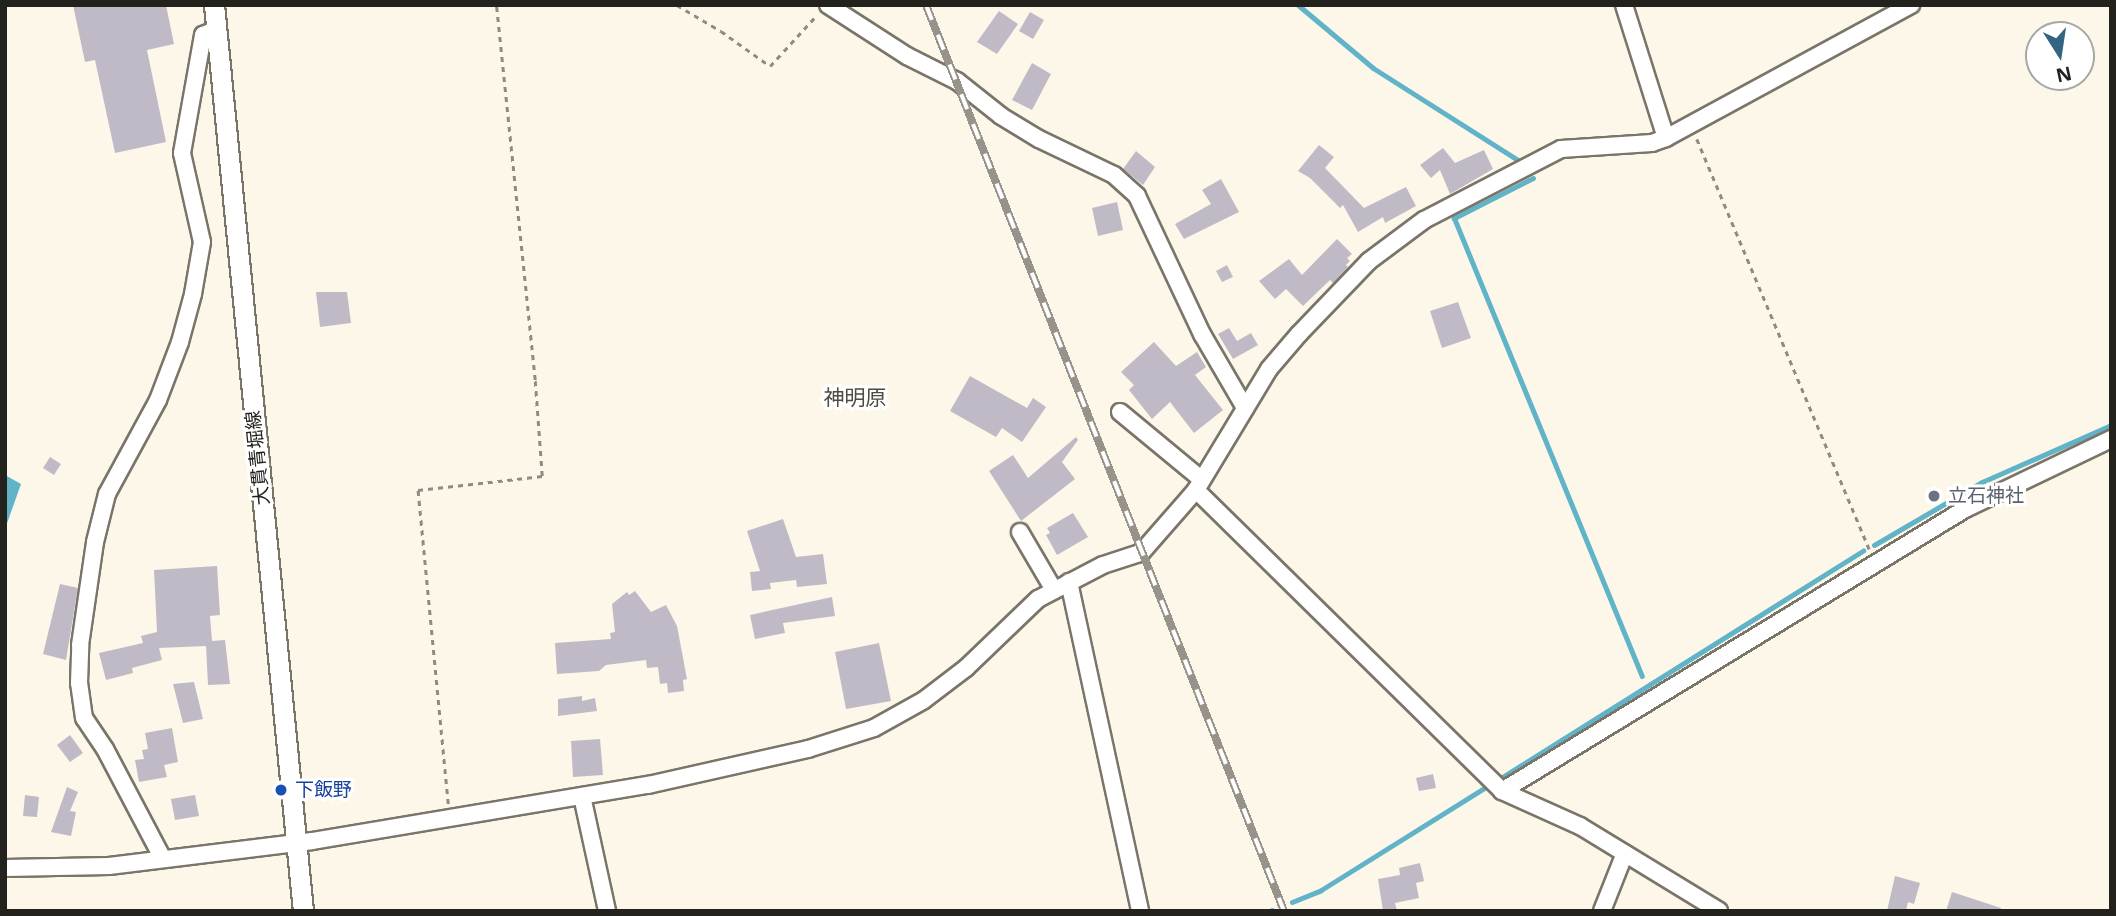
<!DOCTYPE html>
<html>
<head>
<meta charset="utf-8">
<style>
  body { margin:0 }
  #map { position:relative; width:2116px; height:916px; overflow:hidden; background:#fdf7ea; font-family:"Noto Sans","Noto Sans JP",sans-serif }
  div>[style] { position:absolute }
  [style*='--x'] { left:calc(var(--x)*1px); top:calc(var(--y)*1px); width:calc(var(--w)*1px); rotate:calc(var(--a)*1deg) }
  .water>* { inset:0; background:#61b3c8 }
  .stream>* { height:5px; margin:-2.5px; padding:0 2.5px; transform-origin:2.5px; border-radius:2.5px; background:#61b3c8 }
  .building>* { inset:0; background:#c0bac7 }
  .path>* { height:2.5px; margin-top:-1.25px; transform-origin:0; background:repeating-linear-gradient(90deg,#8f8b82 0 5px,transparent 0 10px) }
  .roads { filter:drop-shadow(2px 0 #7a7469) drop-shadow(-2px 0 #7a7469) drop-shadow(0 2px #7a7469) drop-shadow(0 -2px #7a7469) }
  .minor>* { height:16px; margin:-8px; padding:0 8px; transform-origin:8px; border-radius:8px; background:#fff }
  .major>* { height:19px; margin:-9.5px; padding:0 9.5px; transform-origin:9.5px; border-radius:9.5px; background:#fff }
  .rail>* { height:8px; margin-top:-4px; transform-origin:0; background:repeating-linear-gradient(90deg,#fff 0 16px,#97938a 0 32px); box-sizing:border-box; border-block:2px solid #97938a }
  .dots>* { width:19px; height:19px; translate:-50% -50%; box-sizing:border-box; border:4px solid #fff; border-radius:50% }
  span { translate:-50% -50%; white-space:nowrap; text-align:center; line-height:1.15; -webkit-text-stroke:6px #fff; paint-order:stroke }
  .street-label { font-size:19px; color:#24221d }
  .worship-label { font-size:19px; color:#5b616d }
  .left { translate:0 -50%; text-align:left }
  .transit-label { font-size:19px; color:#164399 }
  .neighbourhood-label { font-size:21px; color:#504a40 }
  .frame { position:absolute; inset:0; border:7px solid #24221d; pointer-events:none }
  .north { position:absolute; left:2025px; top:21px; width:70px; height:70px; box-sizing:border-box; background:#fff; border:2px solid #a7a7a5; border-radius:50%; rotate:168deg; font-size:19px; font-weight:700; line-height:28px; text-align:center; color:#24221d }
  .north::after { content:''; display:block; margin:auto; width:24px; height:32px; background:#316581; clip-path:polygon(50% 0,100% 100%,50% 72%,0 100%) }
</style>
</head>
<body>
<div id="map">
  <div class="water">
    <i style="clip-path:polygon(5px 475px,21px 484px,5px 529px)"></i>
  </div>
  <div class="stream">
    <i style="--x:1298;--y:5;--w:98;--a:40"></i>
    <i style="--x:1373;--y:68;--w:175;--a:32.4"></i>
    <i style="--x:1533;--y:178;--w:89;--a:153.1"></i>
    <i style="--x:1454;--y:218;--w:495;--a:67.7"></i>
    <i style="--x:1874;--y:545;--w:125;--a:-30.3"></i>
    <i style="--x:1982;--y:482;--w:141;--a:-23.8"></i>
    <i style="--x:1499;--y:779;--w:430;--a:-32.1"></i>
    <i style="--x:1292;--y:902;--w:31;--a:-22"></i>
    <i style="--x:1321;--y:890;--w:195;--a:-32"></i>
    <i style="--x:1270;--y:911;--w:2;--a:-27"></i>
  </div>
  <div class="building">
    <i style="clip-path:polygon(73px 5px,166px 5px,174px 44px,147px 50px,166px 142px,115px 153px,95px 60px,85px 62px)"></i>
    <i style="clip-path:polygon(999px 11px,1018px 24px,997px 54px,977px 42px)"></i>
    <i style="clip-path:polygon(1030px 12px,1044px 20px,1033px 39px,1019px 31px)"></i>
    <i style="clip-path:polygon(1032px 63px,1051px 74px,1032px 110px,1012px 100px)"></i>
    <i style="clip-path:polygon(1319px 145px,1334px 157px,1325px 168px,1364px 208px,1406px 187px,1416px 206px,1385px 223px,1383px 217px,1358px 232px,1343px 205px,1340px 208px,1310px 178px,1298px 171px)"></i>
    <i style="clip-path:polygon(1443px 148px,1455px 163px,1484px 150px,1493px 169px,1450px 194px,1440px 170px,1431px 178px,1420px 165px)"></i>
    <i style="clip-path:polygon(1136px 151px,1155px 167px,1143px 185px,1123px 169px)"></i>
    <i style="clip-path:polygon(1221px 179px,1239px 212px,1184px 239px,1175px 224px,1211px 204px,1202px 190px)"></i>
    <i style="clip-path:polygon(1117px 202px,1123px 230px,1098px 236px,1092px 208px)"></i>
    <i style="clip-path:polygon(1337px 239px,1352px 254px,1347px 258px,1350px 261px,1346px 265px,1348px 267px,1333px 283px,1330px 280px,1303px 306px,1286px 289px,1275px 299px,1259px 281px,1289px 259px,1302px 275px)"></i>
    <i style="clip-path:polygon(1227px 265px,1233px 277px,1222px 282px,1216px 271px)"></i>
    <i style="clip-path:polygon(316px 292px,347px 292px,351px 323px,320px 327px)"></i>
    <i style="clip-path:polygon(1458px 302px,1471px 338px,1442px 348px,1430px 311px)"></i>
    <i style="clip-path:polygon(1229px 328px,1237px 341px,1251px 333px,1258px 345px,1233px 359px,1218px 334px)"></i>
    <i style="clip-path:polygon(1154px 342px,1176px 366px,1197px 352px,1206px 367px,1195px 375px,1223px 410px,1194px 433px,1170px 402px,1152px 419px,1129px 390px,1134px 385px,1121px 372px)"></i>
    <i style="clip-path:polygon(970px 376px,1027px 408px,1033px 398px,1046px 407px,1022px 442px,1002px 428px,996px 437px,950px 411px)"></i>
    <i style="clip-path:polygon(1076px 437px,1078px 440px,1062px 462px,1075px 479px,1021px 521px,989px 471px,1013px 455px,1028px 478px)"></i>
    <i style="clip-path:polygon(50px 457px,61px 464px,54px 475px,43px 468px)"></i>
    <i style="clip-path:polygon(1073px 513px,1088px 537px,1057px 555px,1046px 535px,1050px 533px,1047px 528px)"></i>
    <i style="clip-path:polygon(783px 519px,796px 557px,823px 554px,827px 584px,797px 587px,796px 580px,770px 583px,771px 589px,752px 591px,750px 572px,760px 571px,747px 531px)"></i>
    <i style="clip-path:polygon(217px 566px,220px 615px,210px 616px,212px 641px,225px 640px,230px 684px,208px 685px,206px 646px,159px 648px,162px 660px,132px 668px,133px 673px,106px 680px,99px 653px,143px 643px,141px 636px,157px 632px,154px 570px)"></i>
    <i style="clip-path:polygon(60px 584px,78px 588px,66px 660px,43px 654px)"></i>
    <i style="clip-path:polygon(635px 591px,651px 612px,666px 605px,677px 626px,687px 679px,683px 680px,684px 691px,668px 693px,667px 683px,660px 684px,658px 667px,647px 668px,646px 660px,606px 665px,599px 671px,557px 674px,555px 643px,611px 639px,610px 633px,615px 632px,612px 604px,627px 592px,629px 595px)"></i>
    <i style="clip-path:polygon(832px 597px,835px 616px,783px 623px,785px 633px,755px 639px,750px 615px)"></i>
    <i style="clip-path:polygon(879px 643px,891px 701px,846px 709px,835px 652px)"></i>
    <i style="clip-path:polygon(194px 682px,203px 719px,183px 723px,173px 684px)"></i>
    <i style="clip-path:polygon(582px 696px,582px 701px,595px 698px,597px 711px,558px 716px,558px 699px)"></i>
    <i style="clip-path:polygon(172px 728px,178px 762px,164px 765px,167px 777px,139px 782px,135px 760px,144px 759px,142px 750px,148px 749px,145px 733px)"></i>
    <i style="clip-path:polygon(70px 735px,83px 753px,70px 762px,57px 745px)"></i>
    <i style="clip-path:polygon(600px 739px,603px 775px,573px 777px,571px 741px)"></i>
    <i style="clip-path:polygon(1433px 774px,1436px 788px,1419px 791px,1416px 778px)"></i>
    <i style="clip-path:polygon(67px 787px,78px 792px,70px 811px,76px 812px,71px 836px,51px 832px)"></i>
    <i style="clip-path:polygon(25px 795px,39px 797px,37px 817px,23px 816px)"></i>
    <i style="clip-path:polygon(195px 795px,199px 816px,175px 820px,171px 799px)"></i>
    <i style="clip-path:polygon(1420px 863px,1424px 881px,1416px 883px,1419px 898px,1395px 903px,1397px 911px,1383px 911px,1378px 879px,1400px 875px,1399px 868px)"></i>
    <i style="clip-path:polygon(1895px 876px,1920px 883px,1914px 904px,1908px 902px,1906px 911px,1887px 911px)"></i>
    <i style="clip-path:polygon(1952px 892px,2001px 908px,2000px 911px,1946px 911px)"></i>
  </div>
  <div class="path">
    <i style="--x:677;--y:5;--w:51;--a:30.6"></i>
    <i style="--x:721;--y:31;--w:60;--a:35.5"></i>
    <i style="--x:770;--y:66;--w:68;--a:-47.4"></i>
    <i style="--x:1697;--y:139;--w:445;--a:67.2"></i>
    <i style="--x:448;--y:804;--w:315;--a:-95.5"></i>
    <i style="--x:418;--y:490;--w:125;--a:-6.4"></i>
    <i style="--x:542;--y:476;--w:96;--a:-94.2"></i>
    <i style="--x:535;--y:380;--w:377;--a:-95.9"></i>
  </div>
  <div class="roads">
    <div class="minor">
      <i style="--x:828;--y:5;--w:94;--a:32.8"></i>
      <i style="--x:907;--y:56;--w:56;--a:26.6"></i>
      <i style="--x:957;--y:81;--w:56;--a:38.5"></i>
      <i style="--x:1001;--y:116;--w:44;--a:31.2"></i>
      <i style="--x:1039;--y:139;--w:83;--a:25.6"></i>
      <i style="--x:1114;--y:175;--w:31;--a:42"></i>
      <i style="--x:1137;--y:196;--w:153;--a:64.8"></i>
      <i style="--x:1202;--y:334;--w:86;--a:59.8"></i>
      <i style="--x:1624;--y:5;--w:139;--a:72.5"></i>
      <i style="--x:1120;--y:412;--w:105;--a:39.6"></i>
      <i style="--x:1196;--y:490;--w:429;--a:44.5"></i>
      <i style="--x:1502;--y:791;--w:85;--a:24.2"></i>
      <i style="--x:1580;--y:826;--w:163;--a:31.4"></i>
      <i style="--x:1020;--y:532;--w:67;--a:59.6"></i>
      <i style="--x:1069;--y:582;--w:337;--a:77.8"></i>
      <i style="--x:1502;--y:791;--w:542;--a:-31.34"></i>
      <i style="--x:1965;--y:509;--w:162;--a:-25.6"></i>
      <i style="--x:582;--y:796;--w:118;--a:77.7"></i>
      <i style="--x:163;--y:859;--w:124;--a:-117.8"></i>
      <i style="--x:105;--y:749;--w:37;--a:-124"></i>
      <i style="--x:84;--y:718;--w:35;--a:-98"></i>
      <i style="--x:79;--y:683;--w:38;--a:-88"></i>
      <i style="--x:80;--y:645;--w:104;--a:-81.7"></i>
      <i style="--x:95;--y:542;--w:49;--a:-76"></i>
      <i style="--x:107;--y:494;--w:107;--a:-61.5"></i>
      <i style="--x:158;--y:400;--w:62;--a:-69.2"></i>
      <i style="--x:180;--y:342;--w:50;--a:-74.8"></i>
      <i style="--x:193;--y:294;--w:53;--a:-80.2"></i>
      <i style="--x:202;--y:242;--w:91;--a:-102.7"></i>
      <i style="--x:182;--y:153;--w:120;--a:-79.9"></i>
      <i style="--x:203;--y:35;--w:13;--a:-23"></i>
      <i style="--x:5;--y:868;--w:104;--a:-1.1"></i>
      <i style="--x:109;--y:866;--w:205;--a:-7"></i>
      <i style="--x:312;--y:841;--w:341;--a:-9.5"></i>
      <i style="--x:648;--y:785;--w:164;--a:-12.7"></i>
      <i style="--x:808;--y:749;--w:69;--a:-17.7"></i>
      <i style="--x:874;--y:728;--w:57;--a:-29.2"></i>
      <i style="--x:924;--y:700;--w:53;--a:-37.3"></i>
      <i style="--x:966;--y:668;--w:100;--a:-43.8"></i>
      <i style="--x:1038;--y:599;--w:73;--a:-27.6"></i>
      <i style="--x:1103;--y:565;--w:40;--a:-18"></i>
      <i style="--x:1141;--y:553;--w:84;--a:-48.9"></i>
      <i style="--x:1196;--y:490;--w:141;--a:-58.9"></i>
      <i style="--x:1269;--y:369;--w:46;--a:-49.4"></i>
      <i style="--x:1299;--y:334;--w:101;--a:-46.2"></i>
      <i style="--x:1369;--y:261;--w:69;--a:-36.7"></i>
      <i style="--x:1424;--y:220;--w:154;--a:-27.4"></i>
      <i style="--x:1561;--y:149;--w:91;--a:-3.8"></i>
      <i style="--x:1652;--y:143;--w:15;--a:-20"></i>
      <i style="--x:1666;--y:138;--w:279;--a:-28.5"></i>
      <i style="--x:1602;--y:911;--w:62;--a:-68.4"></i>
    </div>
    <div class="major">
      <i style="--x:214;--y:5;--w:910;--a:84.39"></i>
    </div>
  </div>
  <div class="rail">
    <i style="--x:926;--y:5;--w:974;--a:68.44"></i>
  </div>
  <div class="dots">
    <i style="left:1934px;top:496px;background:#6b7280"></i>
    <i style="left:281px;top:790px;background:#1a4fb4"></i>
  </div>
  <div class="street-label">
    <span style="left:258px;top:458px;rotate:-96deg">大貫青堀線</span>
  </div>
  <div class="worship-label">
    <span class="left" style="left:1948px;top:496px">立石神社</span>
  </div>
  <div class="transit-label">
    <span class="left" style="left:295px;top:790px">下飯野</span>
  </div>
  <div class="neighbourhood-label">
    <span style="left:855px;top:397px">神明原</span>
  </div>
  <div class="frame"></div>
  <div class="north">N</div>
</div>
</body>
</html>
